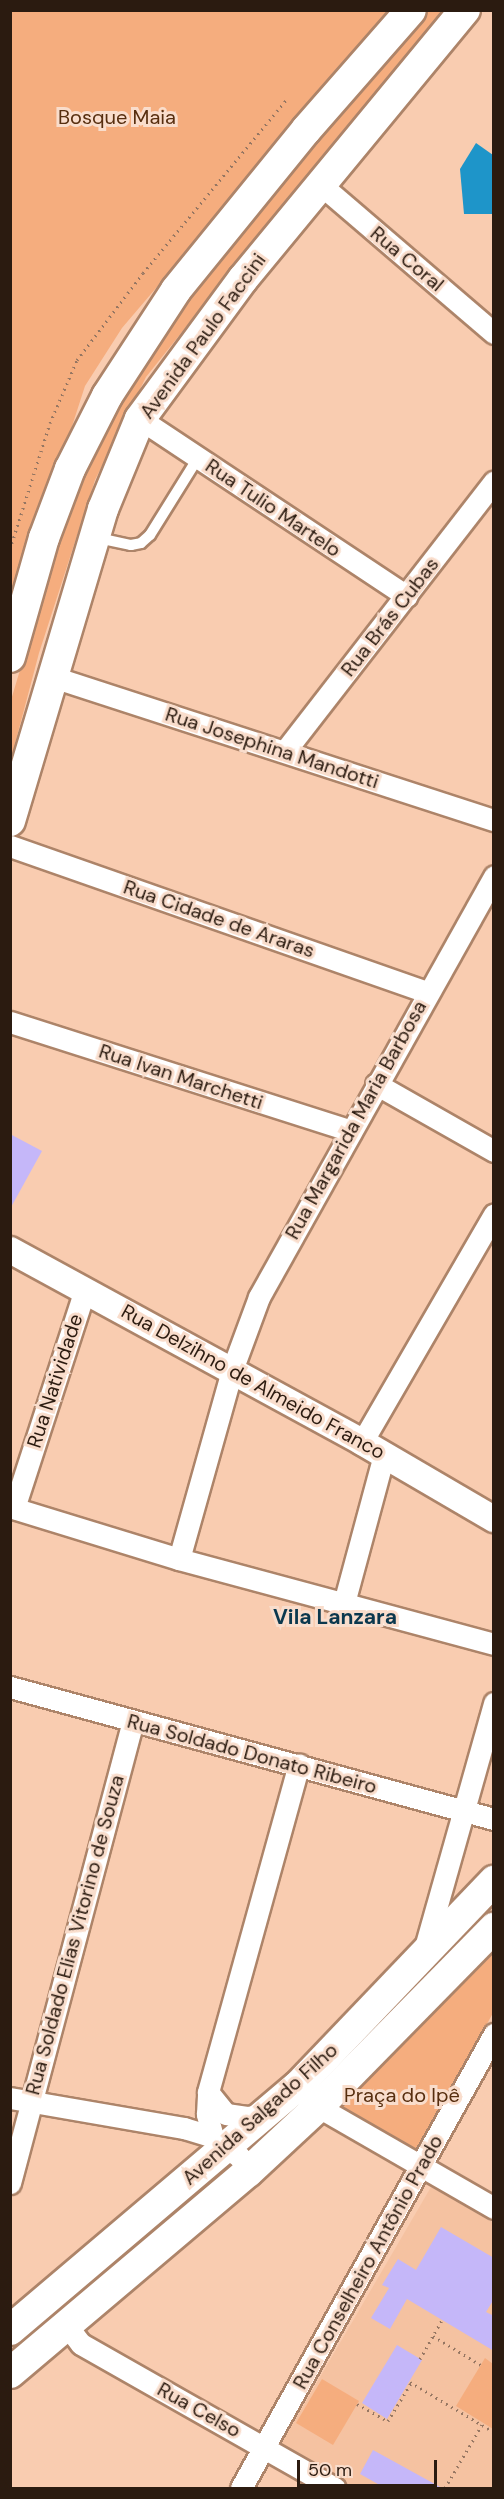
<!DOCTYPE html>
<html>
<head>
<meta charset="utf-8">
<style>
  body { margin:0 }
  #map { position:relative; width:504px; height:2499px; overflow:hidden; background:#f9ccb0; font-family:"DM Sans",sans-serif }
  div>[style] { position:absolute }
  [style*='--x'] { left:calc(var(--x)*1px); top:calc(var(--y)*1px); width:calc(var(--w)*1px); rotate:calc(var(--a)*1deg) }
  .built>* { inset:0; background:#f5c2a1 }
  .green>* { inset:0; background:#f5ad7e }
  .water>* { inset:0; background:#1e95c9 }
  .building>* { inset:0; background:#c5b7f9 }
  .path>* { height:3px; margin-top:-1.5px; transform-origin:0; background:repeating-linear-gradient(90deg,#957662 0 1.5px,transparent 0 6px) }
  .roads { filter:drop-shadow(2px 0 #ad8469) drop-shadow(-2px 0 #ad8469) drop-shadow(0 2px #ad8469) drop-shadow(0 -2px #ad8469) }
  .service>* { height:10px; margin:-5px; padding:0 5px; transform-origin:5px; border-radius:5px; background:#fff }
  .minor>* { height:21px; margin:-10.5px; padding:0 10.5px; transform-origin:10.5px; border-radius:10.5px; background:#fff }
  .tertiary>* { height:26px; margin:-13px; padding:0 13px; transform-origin:13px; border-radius:13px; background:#fff }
  .secondary>* { height:30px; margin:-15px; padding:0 15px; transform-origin:15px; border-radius:15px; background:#fff }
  span { translate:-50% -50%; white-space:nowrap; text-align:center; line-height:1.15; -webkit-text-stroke:6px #f9ddcc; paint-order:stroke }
  .park-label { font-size:20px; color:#572e0f }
  .street-label { font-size:20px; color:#2b1b10 }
  .neighbourhood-label { font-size:21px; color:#0b384e; font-weight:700 }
  .frame { position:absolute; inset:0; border:12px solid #2b1b10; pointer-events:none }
  .scale { position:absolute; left:297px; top:2460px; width:140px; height:27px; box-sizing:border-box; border:3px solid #2b1b10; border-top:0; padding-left:8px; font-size:18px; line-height:21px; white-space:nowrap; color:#2b1b10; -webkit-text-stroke:4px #f9ddcc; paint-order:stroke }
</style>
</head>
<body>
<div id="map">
  <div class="built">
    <i style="clip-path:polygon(431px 2187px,493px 2223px,493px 2488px,356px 2488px,281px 2444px)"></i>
  </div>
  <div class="green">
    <i style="clip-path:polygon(11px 11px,392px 11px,122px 328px,85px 386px,11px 615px)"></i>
    <i style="clip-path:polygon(440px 11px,439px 23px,290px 197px,146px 377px,95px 480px,39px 653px,11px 759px,11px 700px,59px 540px,81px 477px,136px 367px,276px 187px,427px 12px)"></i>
    <i style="clip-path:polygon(493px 1942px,493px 2013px,417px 2151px,334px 2104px)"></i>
    <i style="clip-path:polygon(485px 2358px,493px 2364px,493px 2429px,456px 2406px)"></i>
    <i style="clip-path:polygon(322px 2379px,359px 2401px,333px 2445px,296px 2423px)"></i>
  </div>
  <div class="water">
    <i style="clip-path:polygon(476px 143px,493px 155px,493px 214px,464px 214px,460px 169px)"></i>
  </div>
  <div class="building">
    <i style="clip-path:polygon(10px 1134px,42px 1151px,10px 1209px)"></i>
    <i style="clip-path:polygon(441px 2227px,494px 2258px,494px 2299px,486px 2312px,494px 2316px,494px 2351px,407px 2299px,390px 2329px,371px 2318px,389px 2288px,382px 2285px,398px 2259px,416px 2270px)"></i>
    <i style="clip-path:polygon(397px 2345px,422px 2360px,387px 2419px,362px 2403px)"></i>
    <i style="clip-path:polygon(373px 2450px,442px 2488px,385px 2488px,360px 2474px)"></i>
  </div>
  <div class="path">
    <i style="--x:10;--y:549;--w:132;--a:-72.4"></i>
    <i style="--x:50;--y:423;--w:69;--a:-66.8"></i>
    <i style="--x:77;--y:360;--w:109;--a:-52.8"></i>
    <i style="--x:143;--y:273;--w:226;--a:-50.4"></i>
    <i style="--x:433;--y:2336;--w:56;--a:31.1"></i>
    <i style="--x:420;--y:2359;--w:45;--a:-60.6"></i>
    <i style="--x:410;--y:2382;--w:98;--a:30.8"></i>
    <i style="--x:357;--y:2404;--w:35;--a:29"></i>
    <i style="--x:388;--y:2421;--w:44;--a:-58.8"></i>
    <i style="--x:445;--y:2488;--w:75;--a:-59.7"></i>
  </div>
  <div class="roads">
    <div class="service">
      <i style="--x:98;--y:538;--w:34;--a:12"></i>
      <i style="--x:131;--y:545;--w:10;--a:-11"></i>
      <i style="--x:141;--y:543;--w:12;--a:-42"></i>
      <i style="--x:150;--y:535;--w:91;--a:-58.1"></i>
    </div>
    <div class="minor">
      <i style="--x:320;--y:184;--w:229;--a:40.6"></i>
      <i style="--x:140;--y:419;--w:320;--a:33.6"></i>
      <i style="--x:50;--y:676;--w:467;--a:18"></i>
      <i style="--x:285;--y:751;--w:341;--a:-52.2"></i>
      <i style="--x:10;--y:846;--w:442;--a:19.3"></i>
      <i style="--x:10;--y:1022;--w:358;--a:17.7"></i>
      <i style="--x:376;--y:1084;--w:136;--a:29.6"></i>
      <i style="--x:362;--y:1442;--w:263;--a:-59.9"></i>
      <i style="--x:10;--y:1507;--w:177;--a:17.1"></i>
      <i style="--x:179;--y:1559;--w:326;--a:15.1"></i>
      <i style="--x:14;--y:1508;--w:230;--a:-72"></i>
      <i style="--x:179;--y:1559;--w:196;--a:-74.3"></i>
      <i style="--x:232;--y:1370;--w:78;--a:-69.7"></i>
      <i style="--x:259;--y:1297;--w:482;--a:-60.8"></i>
      <i style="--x:344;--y:1603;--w:153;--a:-74.9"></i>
      <i style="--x:10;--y:1687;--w:502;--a:15.26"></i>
      <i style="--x:424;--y:1951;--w:258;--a:-74.2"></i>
      <i style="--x:208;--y:2092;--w:28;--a:51"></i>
      <i style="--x:226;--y:2114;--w:21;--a:8"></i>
      <i style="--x:247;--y:2117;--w:18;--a:-9"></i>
      <i style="--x:10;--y:2098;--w:177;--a:9.8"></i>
      <i style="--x:184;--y:2128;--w:30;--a:17"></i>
      <i style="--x:213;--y:2137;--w:34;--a:37"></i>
      <i style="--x:240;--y:2157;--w:17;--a:62"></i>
      <i style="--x:308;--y:2101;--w:215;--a:29.9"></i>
      <i style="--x:213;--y:2137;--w:24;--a:-105"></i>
      <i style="--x:207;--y:2114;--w:22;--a:-87"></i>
      <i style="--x:208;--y:2092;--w:340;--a:-74.5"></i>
      <i style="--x:10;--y:2183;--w:477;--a:-75.1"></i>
      <i style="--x:68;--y:2327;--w:21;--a:53"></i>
      <i style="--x:81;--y:2344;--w:292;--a:29.6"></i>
      <i style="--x:241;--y:2488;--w:520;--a:-60.87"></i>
    </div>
    <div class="tertiary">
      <i style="--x:10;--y:1250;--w:401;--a:28.6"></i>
      <i style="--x:362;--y:1442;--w:153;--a:30.3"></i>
    </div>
    <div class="secondary">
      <i style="--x:10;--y:657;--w:124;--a:-74.1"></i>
      <i style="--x:44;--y:538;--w:74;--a:-69.4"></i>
      <i style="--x:70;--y:469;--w:82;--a:-63.1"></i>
      <i style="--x:107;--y:396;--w:126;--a:-56.9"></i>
      <i style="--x:176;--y:290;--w:206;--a:-50.9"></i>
      <i style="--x:306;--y:130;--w:159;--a:-48.8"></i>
      <i style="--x:10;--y:821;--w:326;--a:-73.4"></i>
      <i style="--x:103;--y:509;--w:97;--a:-67.7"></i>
      <i style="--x:140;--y:419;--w:174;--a:-53.7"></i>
      <i style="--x:243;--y:279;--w:349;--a:-50.5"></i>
      <i style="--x:10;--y:2330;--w:377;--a:-40.3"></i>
      <i style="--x:298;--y:2086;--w:284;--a:-46.3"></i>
      <i style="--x:10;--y:2373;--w:312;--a:-40.2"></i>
      <i style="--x:248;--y:2172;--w:97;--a:-42.9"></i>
      <i style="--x:319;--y:2106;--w:250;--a:-45.5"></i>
    </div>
  </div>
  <div class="park-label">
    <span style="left:117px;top:117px">Bosque Maia</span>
    <span style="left:402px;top:2095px">Praça do Ipê</span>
  </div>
  <div class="street-label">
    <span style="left:407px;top:259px;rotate:40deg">Rua Coral</span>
    <span style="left:203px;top:336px;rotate:-54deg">Avenida Paulo Faccini</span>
    <span style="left:273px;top:508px;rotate:34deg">Rua Tulio Martelo</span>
    <span style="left:390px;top:617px;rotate:-52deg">Rua Brás Cubas</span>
    <span style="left:272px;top:748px;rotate:18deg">Rua Josephina Mandotti</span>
    <span style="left:219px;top:919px;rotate:19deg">Rua Cidade de Araras</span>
    <span style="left:181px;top:1077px;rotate:18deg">Rua Ivan Marchetti</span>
    <span style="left:356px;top:1120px;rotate:-61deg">Rua Margarida Maria Barbosa</span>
    <span style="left:55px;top:1381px;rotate:-72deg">Rua Natividade</span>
    <span style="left:253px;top:1382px;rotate:29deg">Rua Delzihno de Almeido Franco</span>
    <span style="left:252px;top:1754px;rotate:15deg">Rua Soldado Donato Ribeiro</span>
    <span style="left:75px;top:1935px;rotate:-75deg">Rua Soldado Elias Vitorino de Souza</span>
    <span style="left:260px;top:2114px;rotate:-42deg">Avenida Salgado Filho</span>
    <span style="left:368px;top:2262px;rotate:-61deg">Rua Conselheiro Antônio Prado</span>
    <span style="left:199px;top:2410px;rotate:29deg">Rua Celso</span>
  </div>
  <div class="neighbourhood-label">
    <span style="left:335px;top:1617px">Vila Lanzara</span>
  </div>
  <div class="frame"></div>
  <div class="scale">50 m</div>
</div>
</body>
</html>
